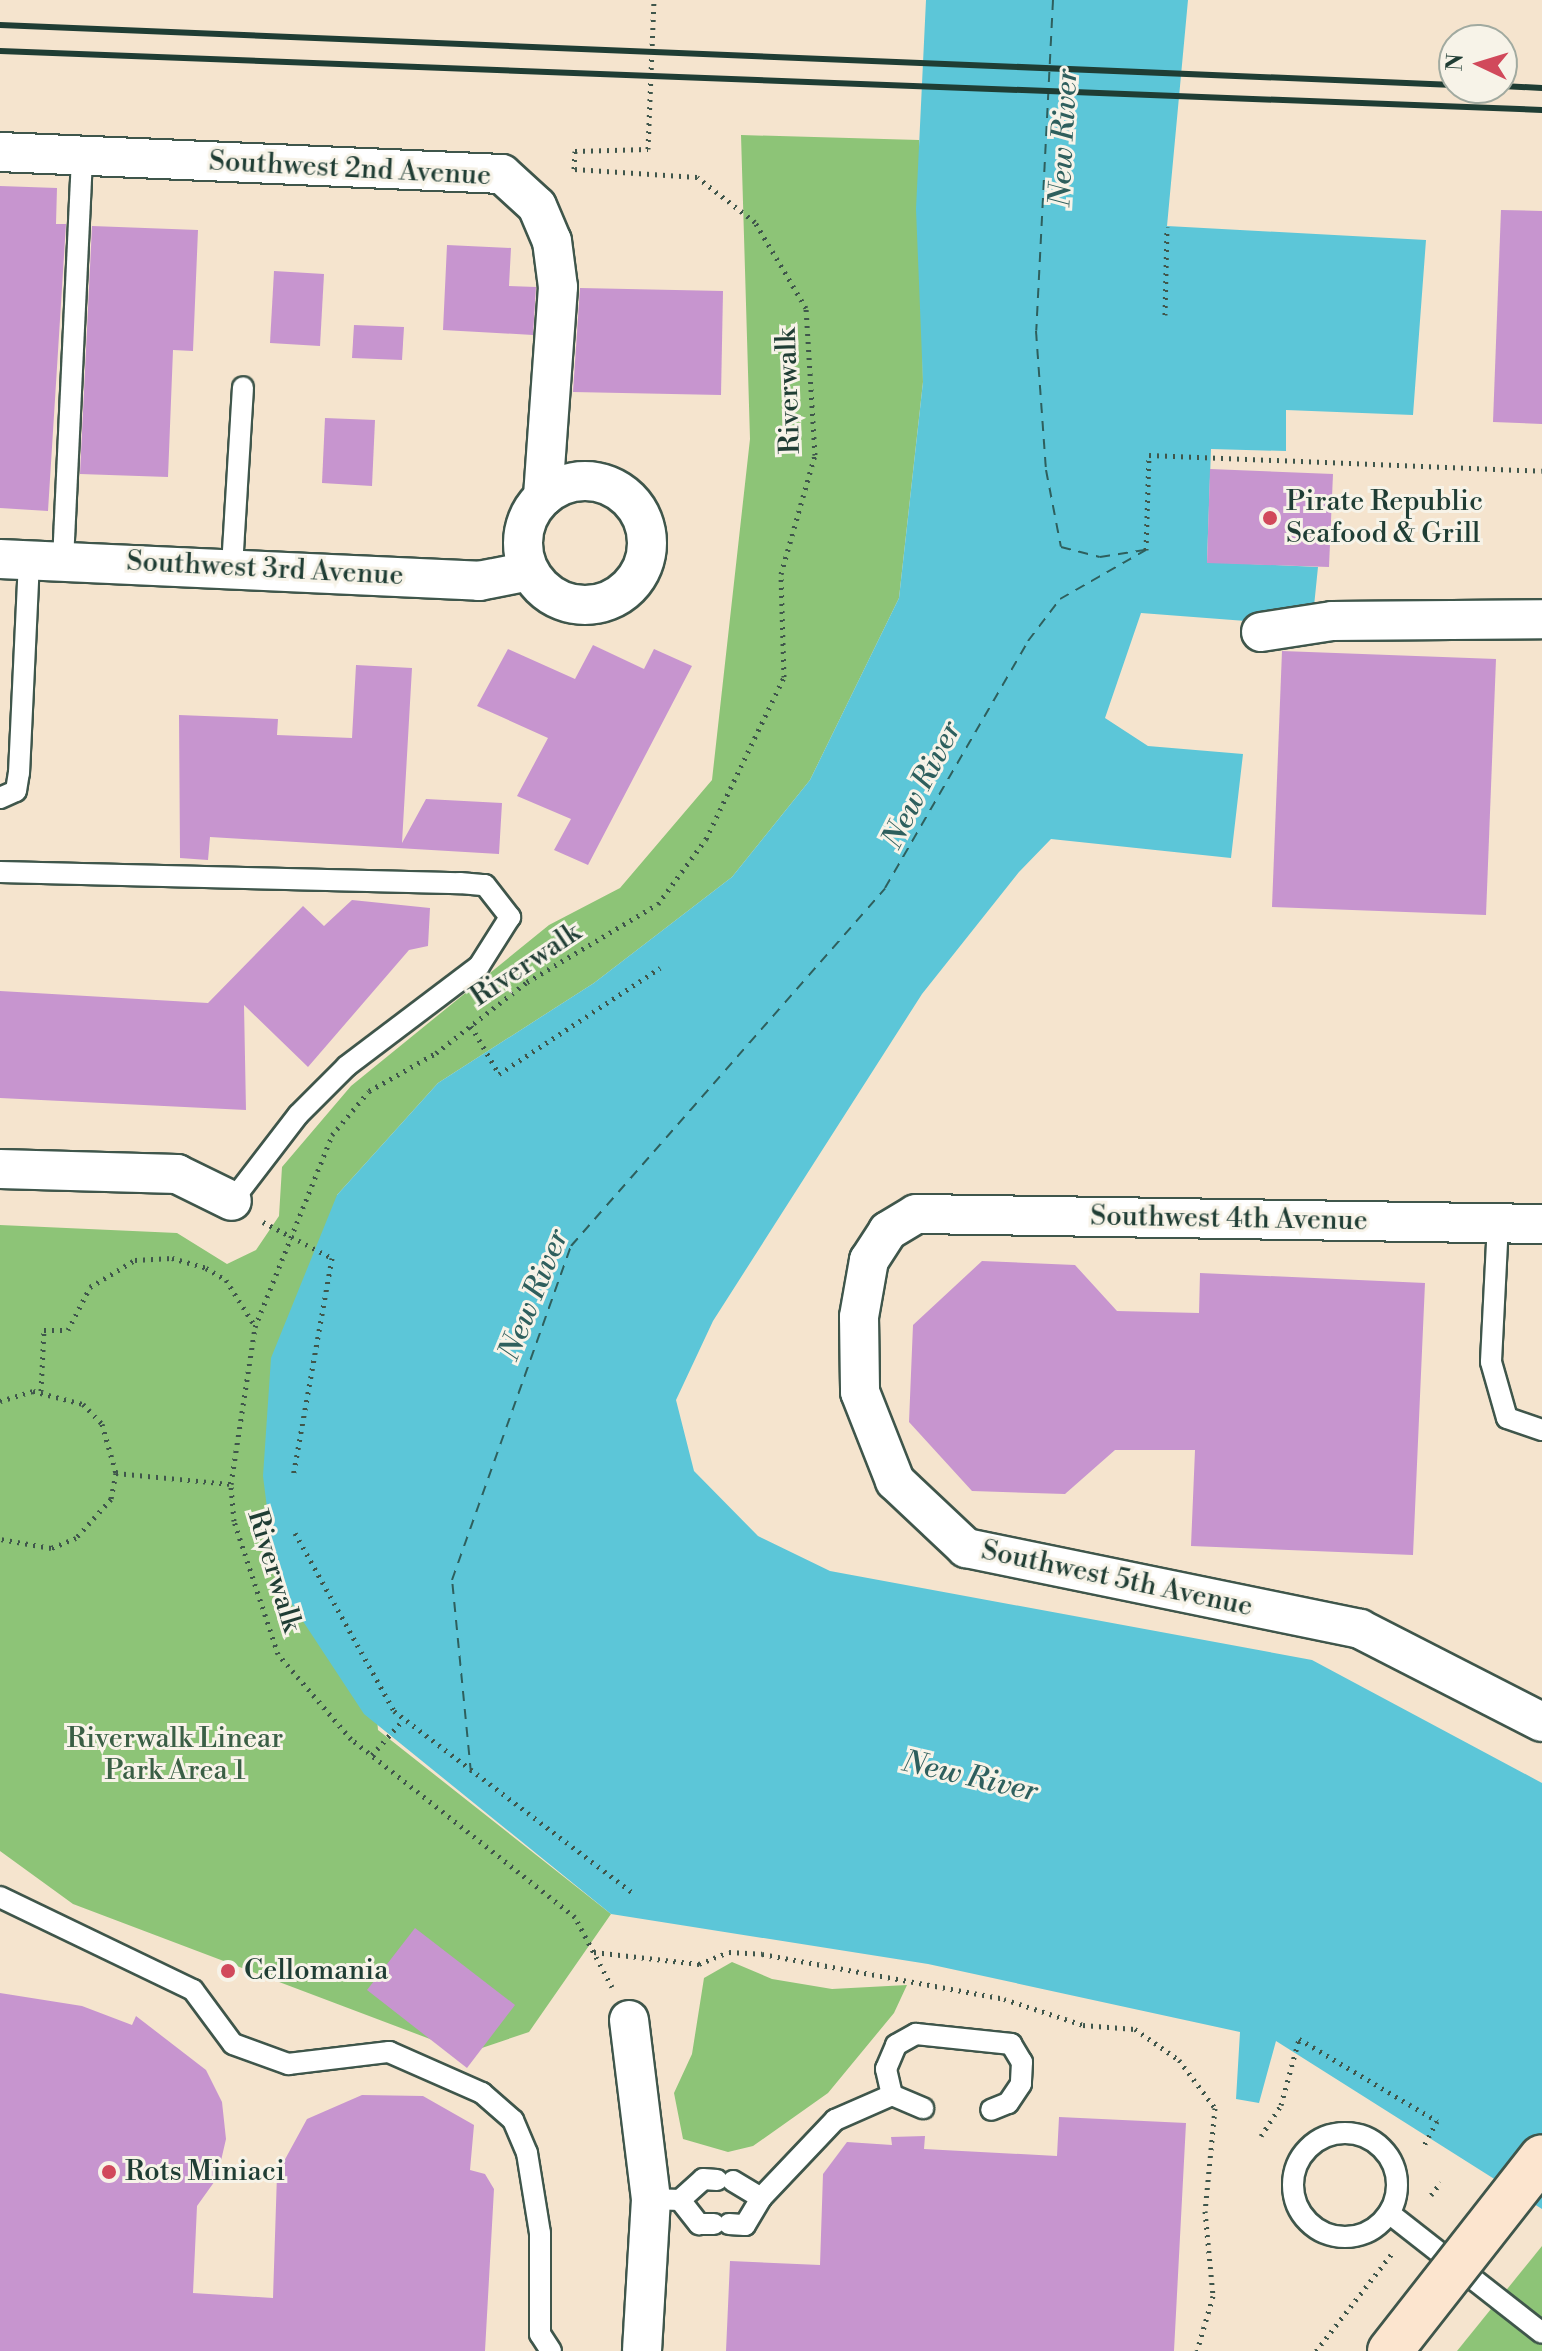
<!DOCTYPE html>
<html>
<head>
<meta charset="utf-8">
<style>
  body { margin:0 }
  #map { position:relative; width:1542px; height:2351px; overflow:hidden; background:#f5e4ce; font-family:"Libre Bodoni",serif }
  div>[style] { position:absolute }
  [style*='--x'] { left:calc(var(--x)*1px); top:calc(var(--y)*1px); width:calc(var(--w)*1px); rotate:calc(var(--a)*1deg) }
  .green>* { inset:0; background:#8dc477 }
  .water>* { inset:0; background:#5cc6d8 }
  .ferry>* { height:2px; margin-top:-1px; transform-origin:0; background:repeating-linear-gradient(90deg,#2e5f5d 0 10px,transparent 0 18px) }
  .building>* { inset:0; background:#c795cf }
  .path>* { height:5px; margin-top:-2.5px; transform-origin:0; background:repeating-linear-gradient(90deg,#3f564b 0 2px,transparent 0 8px) }
  .roads { filter:drop-shadow(2px 0 #3f564b) drop-shadow(-2px 0 #3f564b) drop-shadow(0 2px #3f564b) drop-shadow(0 -2px #3f564b) }
  .lane>* { height:20px; margin:-10px; padding:0 10px; transform-origin:10px; border-radius:10px; background:#fff }
  .lane>.ring { margin:-10px; padding:0; box-sizing:content-box; background:none; border:20px solid #fff; border-radius:50% }
  .street>* { height:38px; margin:-19px; padding:0 19px; transform-origin:19px; border-radius:19px; background:#fff }
  .street>.ring { margin:-19px; padding:0; box-sizing:content-box; background:none; border:38px solid #fff; border-radius:50% }
  .rail>* { height:6px; margin:-3px; padding:0 3px; transform-origin:3px; border-radius:3px; background:#1f3d34 }
  .bridges { filter:drop-shadow(2px 0 #3f564b) drop-shadow(-2px 0 #3f564b) drop-shadow(0 2px #3f564b) drop-shadow(0 -2px #3f564b) }
  .secondary-bridge>* { height:44px; margin:-22px; padding:0 22px; transform-origin:22px; border-radius:22px; background:#fce5cf }
  .dots>* { width:22px; height:22px; translate:-50% -50%; box-sizing:border-box; border:4px solid #f7f3e8; border-radius:50% }
  span { translate:-50% -50%; white-space:nowrap; text-align:center; line-height:1.15; -webkit-text-stroke:6px #f7f3e8; paint-order:stroke }
  .street-label { font-size:28px; color:#1f3d34 }
  .poi-label { font-size:28px; color:#1f3d34 }
  .left { translate:0 -50%; text-align:left }
  .park-label { font-size:28px; color:#3a5f45 }
  .water-label { font-size:30px; color:#2e5f5d; font-style:italic }
  .north { position:absolute; left:1438px; top:24px; width:80px; height:80px; box-sizing:border-box; background:#f7f3e8; border:2px solid #a1aaa0; border-radius:50%; rotate:274deg; font-size:22px; font-weight:700; line-height:32px; text-align:center; color:#1f3d34 }
  .north::after { content:''; display:block; margin:auto; width:28px; height:36px; background:#d1495b; clip-path:polygon(50% 0,100% 100%,50% 72%,0 100%) }
</style>
</head>
<body>
<div id="map">
  <div class="green">
    <i style="clip-path:polygon(741px 135px,919px 140px,923px 382px,899px 598px,810px 780px,732px 877px,594px 983px,438px 1083px,337px 1195px,378px 1730px,611px 1914px,529px 2032px,467px 2053px,73px 1904px,0 1851px,0 1225px,177px 1233px,227px 1264px,256px 1250px,279px 1216px,282px 1167px,351px 1086px,549px 925px,620px 888px,712px 780px,750px 439px)"></i>
    <i style="clip-path:polygon(732px 1962px,772px 1979px,832px 1989px,907px 1985px,894px 2013px,828px 2093px,753px 2146px,728px 2152px,683px 2139px,674px 2093px,692px 2054px,704px 1978px)"></i>
    <i style="clip-path:polygon(1542px 2246px,1542px 2351px,1457px 2351px)"></i>
  </div>
  <div class="water">
    <i style="clip-path:polygon(926px 0,1188px 0,1167px 226px,1426px 240px,1413px 415px,1286px 410px,1286px 451px,1211px 449px,1207px 562px,1318px 567px,1312px 626px,1141px 613px,1105px 718px,1148px 746px,1243px 754px,1231px 858px,1051px 839px,1019px 872px,922px 994px,713px 1321px,676px 1400px,694px 1471px,758px 1536px,830px 1571px,1312px 1660px,1542px 1783px,1542px 2209px,1276px 2041px,1259px 2103px,1236px 2099px,1240px 2032px,928px 1964px,611px 1914px,364px 1714px,289px 1600px,271px 1540px,263px 1476px,271px 1358px,337px 1195px,438px 1083px,594px 983px,732px 877px,810px 780px,899px 598px,923px 382px,916px 209px)"></i>
  </div>
  <div class="ferry">
    <i style="--x:1053;--y:0;--w:331;--a:92.9"></i>
    <i style="--x:1036;--y:331;--w:139;--a:85.9"></i>
    <i style="--x:1046;--y:470;--w:78;--a:79"></i>
    <i style="--x:1061;--y:547;--w:40;--a:14.4"></i>
    <i style="--x:1100;--y:557;--w:45;--a:-9"></i>
    <i style="--x:471;--y:1773;--w:194;--a:-95.6"></i>
    <i style="--x:452;--y:1580;--w:355;--a:-70.4"></i>
    <i style="--x:571;--y:1246;--w:476;--a:-48.7"></i>
    <i style="--x:885;--y:888;--w:285;--a:-59.9"></i>
    <i style="--x:1028;--y:641;--w:53;--a:-52.7"></i>
    <i style="--x:1060;--y:599;--w:99;--a:-29.7"></i>
  </div>
  <div class="building">
    <i style="clip-path:polygon(0 186px,57px 188px,56px 224px,66px 224px,48px 511px,0 508px)"></i>
    <i style="clip-path:polygon(1501px 210px,1542px 211px,1542px 424px,1493px 422px)"></i>
    <i style="clip-path:polygon(92px 226px,198px 230px,193px 351px,173px 350px,168px 477px,80px 474px)"></i>
    <i style="clip-path:polygon(447px 245px,511px 248px,509px 286px,536px 287px,533px 335px,443px 330px)"></i>
    <i style="clip-path:polygon(274px 271px,324px 274px,320px 346px,270px 343px)"></i>
    <i style="clip-path:polygon(580px 288px,723px 291px,721px 395px,573px 392px)"></i>
    <i style="clip-path:polygon(354px 325px,404px 327px,402px 360px,352px 358px)"></i>
    <i style="clip-path:polygon(325px 418px,375px 420px,372px 486px,322px 483px)"></i>
    <i style="clip-path:polygon(1210px 469px,1333px 474px,1329px 567px,1207px 563px)"></i>
    <i style="clip-path:polygon(593px 645px,644px 669px,654px 649px,692px 666px,588px 865px,554px 850px,571px 819px,517px 796px,548px 738px,477px 706px,508px 649px,575px 679px)"></i>
    <i style="clip-path:polygon(1282px 651px,1496px 659px,1486px 915px,1272px 907px)"></i>
    <i style="clip-path:polygon(356px 665px,412px 668px,402px 843px,426px 799px,502px 803px,499px 854px,210px 837px,208px 860px,180px 858px,179px 715px,278px 719px,277px 735px,352px 738px)"></i>
    <i style="clip-path:polygon(352px 900px,430px 908px,428px 946px,409px 950px,308px 1067px,244px 1005px,246px 1110px,0 1098px,0 991px,208px 1003px,303px 906px,324px 926px)"></i>
    <i style="clip-path:polygon(982px 1261px,1075px 1265px,1117px 1311px,1199px 1313px,1200px 1273px,1425px 1283px,1413px 1555px,1191px 1546px,1195px 1450px,1115px 1450px,1065px 1494px,972px 1491px,909px 1422px,913px 1325px)"></i>
    <i style="clip-path:polygon(415px 1928px,515px 2005px,467px 2068px,367px 1990px)"></i>
    <i style="clip-path:polygon(0 1993px,82px 2006px,132px 2025px,136px 2016px,206px 2070px,222px 2102px,226px 2139px,217px 2178px,197px 2206px,193px 2293px,273px 2298px,277px 2174px,307px 2119px,362px 2095px,423px 2096px,474px 2125px,470px 2170px,485px 2174px,494px 2189px,485px 2351px,0 2351px)"></i>
    <i style="clip-path:polygon(1059px 2117px,1186px 2123px,1174px 2351px,726px 2351px,730px 2261px,820px 2265px,823px 2174px,847px 2142px,892px 2145px,891px 2137px,925px 2136px,924px 2149px,1057px 2156px)"></i>
  </div>
  <div class="path">
    <i style="--x:1165;--y:315;--w:88;--a:-88.7"></i>
    <i style="--x:1146;--y:550;--w:95;--a:-88.2"></i>
    <i style="--x:1149;--y:455;--w:393;--a:2.3"></i>
    <i style="--x:471;--y:1026;--w:56;--a:59.7"></i>
    <i style="--x:499;--y:1074;--w:193;--a:-33.4"></i>
    <i style="--x:263;--y:1222;--w:78;--a:27.6"></i>
    <i style="--x:332;--y:1258;--w:223;--a:100.1"></i>
    <i style="--x:41;--y:1391;--w:61;--a:-87.2"></i>
    <i style="--x:44;--y:1330;--w:24;--a:0"></i>
    <i style="--x:68;--y:1330;--w:48;--a:-62.9"></i>
    <i style="--x:90;--y:1287;--w:52;--a:-31"></i>
    <i style="--x:135;--y:1260;--w:37;--a:-3"></i>
    <i style="--x:172;--y:1258;--w:35;--a:16"></i>
    <i style="--x:206;--y:1268;--w:23;--a:31"></i>
    <i style="--x:226;--y:1280;--w:54;--a:57.8"></i>
    <i style="--x:0;--y:1401;--w:34;--a:-17"></i>
    <i style="--x:33;--y:1391;--w:52;--a:14.6"></i>
    <i style="--x:83;--y:1404;--w:28;--a:46"></i>
    <i style="--x:102;--y:1424;--w:51;--a:74.1"></i>
    <i style="--x:116;--y:1473;--w:26;--a:101"></i>
    <i style="--x:111;--y:1499;--w:52;--a:131.9"></i>
    <i style="--x:76;--y:1538;--w:27;--a:158"></i>
    <i style="--x:51;--y:1548;--w:52;--a:-170"></i>
    <i style="--x:116;--y:1473;--w:116;--a:5.5"></i>
    <i style="--x:295;--y:1533;--w:204;--a:60.9"></i>
    <i style="--x:394;--y:1711;--w:300;--a:37.3"></i>
    <i style="--x:372;--y:1755;--w:47;--a:-48.5"></i>
    <i style="--x:594;--y:1952;--w:106;--a:6.5"></i>
    <i style="--x:699;--y:1964;--w:32;--a:-22"></i>
    <i style="--x:729;--y:1952;--w:33;--a:3"></i>
    <i style="--x:762;--y:1954;--w:246;--a:10.5"></i>
    <i style="--x:1004;--y:1999;--w:83;--a:18.2"></i>
    <i style="--x:1083;--y:2025;--w:52;--a:4.4"></i>
    <i style="--x:1135;--y:2029;--w:54;--a:35.2"></i>
    <i style="--x:1179;--y:2060;--w:60;--a:53.1"></i>
    <i style="--x:1215;--y:2108;--w:103;--a:95.5"></i>
    <i style="--x:1205;--y:2211;--w:85;--a:84.6"></i>
    <i style="--x:1213;--y:2296;--w:57;--a:106.2"></i>
    <i style="--x:612;--y:1987;--w:79;--a:-117.9"></i>
    <i style="--x:575;--y:1917;--w:286;--a:-141.5"></i>
    <i style="--x:351;--y:1739;--w:112;--a:-130.7"></i>
    <i style="--x:278;--y:1654;--w:140;--a:-108.3"></i>
    <i style="--x:234;--y:1521;--w:37;--a:-95"></i>
    <i style="--x:231;--y:1484;--w:159;--a:-81.3"></i>
    <i style="--x:255;--y:1327;--w:207;--a:-68.1"></i>
    <i style="--x:332;--y:1135;--w:57;--a:-49.9"></i>
    <i style="--x:369;--y:1091;--w:77;--a:-29.6"></i>
    <i style="--x:436;--y:1053;--w:115;--a:-38"></i>
    <i style="--x:527;--y:982;--w:152;--a:-30.8"></i>
    <i style="--x:658;--y:904;--w:81;--a:-53.6"></i>
    <i style="--x:706;--y:839;--w:180;--a:-64.3"></i>
    <i style="--x:784;--y:677;--w:103;--a:-91.7"></i>
    <i style="--x:781;--y:574;--w:124;--a:-74.1"></i>
    <i style="--x:815;--y:455;--w:147;--a:-93.5"></i>
    <i style="--x:806;--y:308;--w:100;--a:-120.7"></i>
    <i style="--x:755;--y:222;--w:73;--a:-142.2"></i>
    <i style="--x:697;--y:177;--w:123;--a:-176.3"></i>
    <i style="--x:574;--y:169;--w:18;--a:-87"></i>
    <i style="--x:575;--y:151;--w:73;--a:-1.6"></i>
    <i style="--x:648;--y:149;--w:149;--a:-87.7"></i>
    <i style="--x:1261;--y:2136;--w:37;--a:-57"></i>
    <i style="--x:1281;--y:2105;--w:68;--a:-74.7"></i>
    <i style="--x:1299;--y:2039;--w:161;--a:30.7"></i>
    <i style="--x:1437;--y:2121;--w:30;--a:118"></i>
    <i style="--x:1431;--y:2195;--w:16;--a:-52"></i>
    <i style="--x:1316;--y:2351;--w:125;--a:-52.1"></i>
  </div>
  <div class="roads">
    <div class="lane">
      <i style="--x:63;--y:561;--w:405;--a:-87.3"></i>
      <i style="--x:232;--y:567;--w:180;--a:-86.5"></i>
      <i style="--x:0;--y:798;--w:17;--a:-24"></i>
      <i style="--x:16;--y:791;--w:18;--a:-81"></i>
      <i style="--x:19;--y:773;--w:213;--a:-87.3"></i>
      <i style="--x:0;--y:872;--w:460;--a:1.4"></i>
      <i style="--x:460;--y:883;--w:25;--a:5"></i>
      <i style="--x:485;--y:885;--w:41;--a:52"></i>
      <i style="--x:510;--y:917;--w:58;--a:122.3"></i>
      <i style="--x:479;--y:966;--w:166;--a:142.9"></i>
      <i style="--x:347;--y:1066;--w:69;--a:135"></i>
      <i style="--x:298;--y:1115;--w:108;--a:127.5"></i>
      <i style="--x:1498;--y:1223;--w:139;--a:92.9"></i>
      <i style="--x:1491;--y:1362;--w:58;--a:74.1"></i>
      <i style="--x:1507;--y:1418;--w:37;--a:19"></i>
      <i style="--x:0;--y:1897;--w:214;--a:25.7"></i>
      <i style="--x:193;--y:1990;--w:67;--a:53.5"></i>
      <i style="--x:233;--y:2044;--w:59;--a:20"></i>
      <i style="--x:288;--y:2064;--w:102;--a:-6.8"></i>
      <i style="--x:389;--y:2052;--w:102;--a:23.8"></i>
      <i style="--x:482;--y:2093;--w:41;--a:41.1"></i>
      <i style="--x:513;--y:2120;--w:36;--a:67"></i>
      <i style="--x:527;--y:2153;--w:81;--a:80.8"></i>
      <i style="--x:540;--y:2233;--w:101;--a:90"></i>
      <i style="--x:540;--y:2334;--w:20;--a:57"></i>
      <i style="--x:892;--y:2095;--w:34;--a:23"></i>
      <i class="ring" style="left:1293px;top:2133px;width:84px;height:84px"></i>
      <i style="--x:733;--y:2181;--w:33;--a:31"></i>
      <i style="--x:651;--y:2199;--w:29;--a:2"></i>
      <i style="--x:680;--y:2200;--w:31;--a:-42"></i>
      <i style="--x:703;--y:2179;--w:14;--a:4"></i>
      <i style="--x:680;--y:2200;--w:31;--a:52"></i>
      <i style="--x:699;--y:2224;--w:15;--a:0"></i>
      <i style="--x:1389;--y:2213;--w:194;--a:38.1"></i>
      <i style="--x:729;--y:2224;--w:16;--a:4"></i>
      <i style="--x:745;--y:2225;--w:31;--a:-59"></i>
      <i style="--x:761;--y:2198;--w:108;--a:-46.5"></i>
      <i style="--x:835;--y:2120;--w:62;--a:-23.7"></i>
      <i style="--x:892;--y:2095;--w:27;--a:-103"></i>
      <i style="--x:886;--y:2069;--w:26;--a:-67"></i>
      <i style="--x:896;--y:2045;--w:23;--a:-29"></i>
      <i style="--x:916;--y:2034;--w:96;--a:6"></i>
      <i style="--x:1011;--y:2044;--w:21;--a:59"></i>
      <i style="--x:1022;--y:2062;--w:22;--a:93"></i>
      <i style="--x:1021;--y:2084;--w:23;--a:124"></i>
      <i style="--x:1008;--y:2103;--w:18;--a:158"></i>
    </div>
    <div class="street">
      <i style="--x:0;--y:152;--w:502;--a:2.51"></i>
      <i style="--x:502;--y:174;--w:47;--a:42.4"></i>
      <i style="--x:537;--y:206;--w:38;--a:67"></i>
      <i style="--x:552;--y:241;--w:46;--a:82.6"></i>
      <i style="--x:558;--y:287;--w:211;--a:94.1"></i>
      <i class="ring" style="left:523px;top:481px;width:86px;height:86px"></i>
      <i style="--x:0;--y:559;--w:480;--a:2.6"></i>
      <i style="--x:479;--y:581;--w:51;--a:-11.3"></i>
      <i style="--x:1261;--y:632;--w:72;--a:-8.8"></i>
      <i style="--x:1332;--y:621;--w:210;--a:-0.5"></i>
      <i style="--x:0;--y:1169;--w:177;--a:1.6"></i>
      <i style="--x:177;--y:1174;--w:61;--a:26.1"></i>
      <i style="--x:1542;--y:1224;--w:626;--a:-179.08"></i>
      <i style="--x:916;--y:1214;--w:33;--a:149"></i>
      <i style="--x:888;--y:1231;--w:35;--a:123"></i>
      <i style="--x:869;--y:1260;--w:58;--a:100"></i>
      <i style="--x:859;--y:1317;--w:75;--a:89.2"></i>
      <i style="--x:860;--y:1392;--w:96;--a:68.5"></i>
      <i style="--x:895;--y:1481;--w:98;--a:43.3"></i>
      <i style="--x:966;--y:1548;--w:402;--a:11.6"></i>
      <i style="--x:1360;--y:1629;--w:204;--a:27.1"></i>
      <i style="--x:629;--y:2020;--w:180;--a:83"></i>
      <i style="--x:651;--y:2199;--w:152;--a:93.4"></i>
    </div>
  </div>
  <div class="rail">
    <i style="--x:0;--y:25;--w:1455;--a:2.36"></i>
    <i style="--x:0;--y:51;--w:1543;--a:2.19"></i>
    <i style="--x:1502;--y:86;--w:40;--a:2.9"></i>
  </div>
  <div class="bridges">
    <div class="secondary-bridge">
      <i style="--x:1390;--y:2351;--w:246;--a:-51.9"></i>
    </div>
  </div>
  <div class="dots">
    <i style="left:1270px;top:518px;background:#d1495b"></i>
    <i style="left:228px;top:1971px;background:#d1495b"></i>
    <i style="left:109px;top:2172px;background:#d1495b"></i>
  </div>
  <div class="street-label">
    <span style="left:350px;top:169px;rotate:3deg">Southwest 2nd Avenue</span>
    <span style="left:789px;top:391px;rotate:-92deg">Riverwalk</span>
    <span style="left:265px;top:569px;rotate:3deg">Southwest 3rd Avenue</span>
    <span style="left:526px;top:965px;rotate:-34deg">Riverwalk</span>
    <span style="left:1229px;top:1219px;rotate:1deg">Southwest 4th Avenue</span>
    <span style="left:274px;top:1571px;rotate:73deg">Riverwalk</span>
    <span style="left:1117px;top:1579px;rotate:12deg">Southwest 5th Avenue</span>
  </div>
  <div class="poi-label">
    <span class="left" style="left:1286px;top:518px">Pirate Republic<br>Seafood &amp; Grill</span>
    <span class="left" style="left:244px;top:1971px">Cellomania</span>
    <span class="left" style="left:125px;top:2172px">Rots Miniaci</span>
  </div>
  <div class="park-label">
    <span style="left:175px;top:1755px">Riverwalk Linear<br>Park Area 1</span>
  </div>
  <div class="water-label">
    <span style="left:1064px;top:138px;rotate:-87deg">New River</span>
    <span style="left:922px;top:785px;rotate:-63deg">New River</span>
    <span style="left:534px;top:1295px;rotate:-68deg">New River</span>
    <span style="left:970px;top:1777px;rotate:13deg">New River</span>
  </div>
  <div class="north">N</div>
</div>
</body>
</html>
